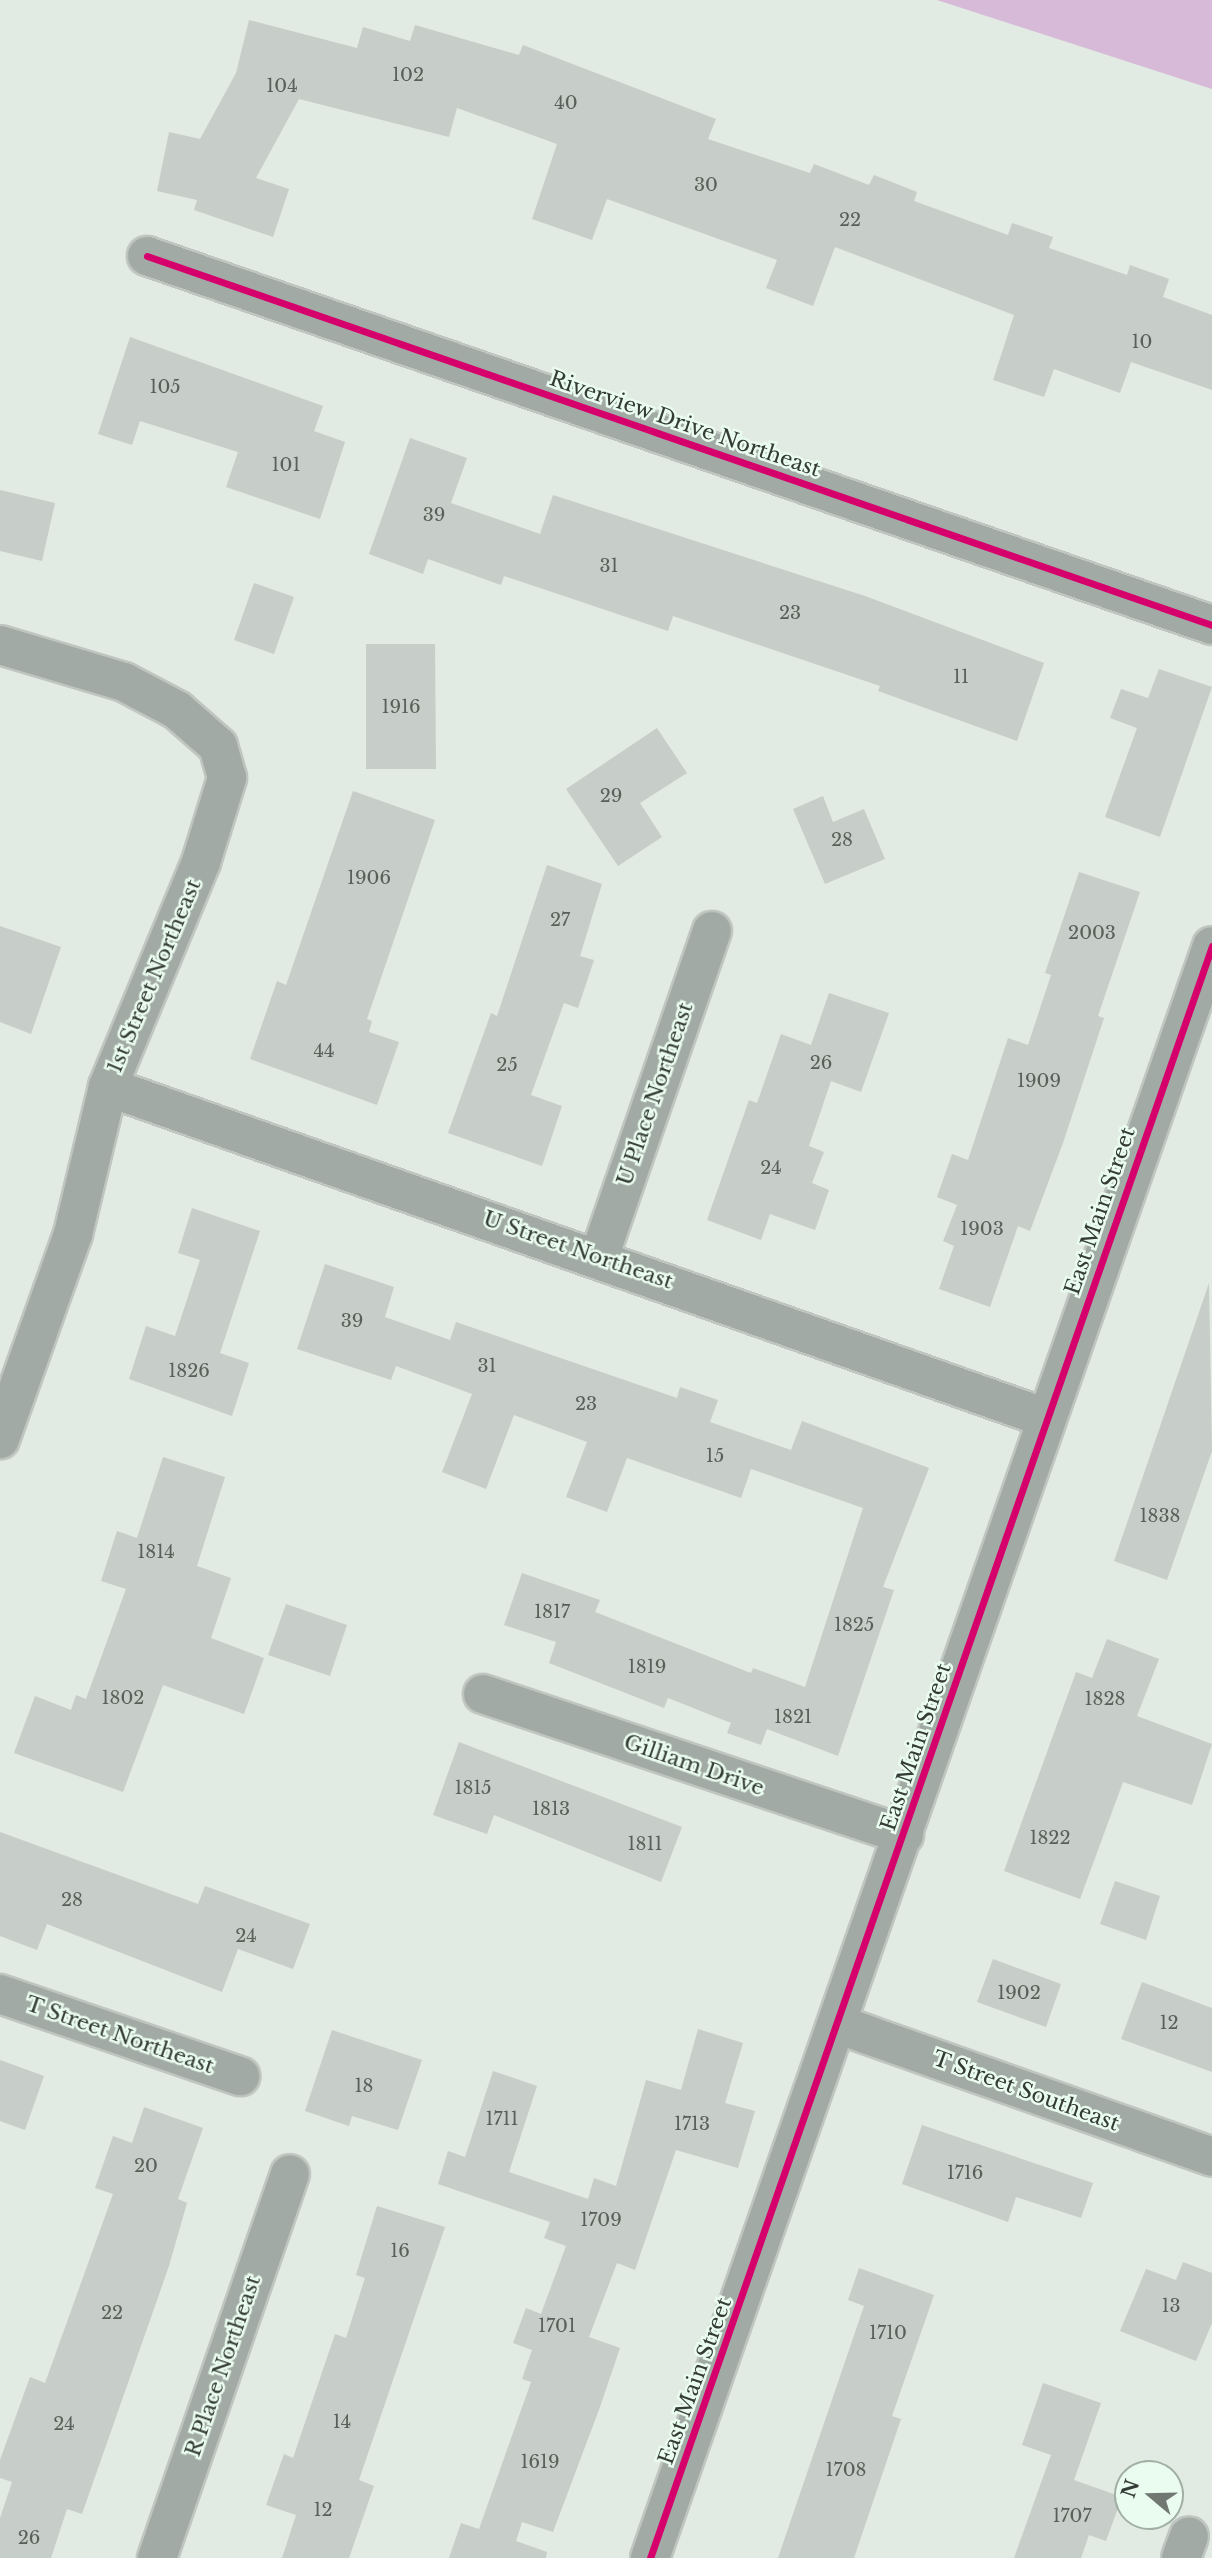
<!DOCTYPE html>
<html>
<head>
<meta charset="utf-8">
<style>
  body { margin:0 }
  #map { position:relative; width:1212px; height:2558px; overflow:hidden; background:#e1eae3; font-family:"Libre Baskerville",serif }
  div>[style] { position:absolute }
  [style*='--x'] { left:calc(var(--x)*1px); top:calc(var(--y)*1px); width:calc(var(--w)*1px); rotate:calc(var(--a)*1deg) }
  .water>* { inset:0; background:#d7bad7 }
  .building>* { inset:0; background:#c7cdc8 }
  .roads { filter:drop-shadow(2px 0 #bfc6c1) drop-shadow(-2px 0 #bfc6c1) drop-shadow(0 2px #bfc6c1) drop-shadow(0 -2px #bfc6c1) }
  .street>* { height:38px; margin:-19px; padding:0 19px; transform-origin:19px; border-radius:19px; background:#a1aaa4 }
  .cycleway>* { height:7px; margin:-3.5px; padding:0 3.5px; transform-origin:3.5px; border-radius:3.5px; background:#d6006c }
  span { translate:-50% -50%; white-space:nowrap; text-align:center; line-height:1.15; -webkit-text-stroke:5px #eafcef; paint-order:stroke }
  .number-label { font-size:18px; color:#59605a }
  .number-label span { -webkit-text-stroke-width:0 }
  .street-label { font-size:21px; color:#343b36 }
  .north { position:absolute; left:1114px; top:2460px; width:70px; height:70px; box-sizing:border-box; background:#eafcef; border:2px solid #a1afa5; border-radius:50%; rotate:289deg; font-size:19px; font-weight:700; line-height:28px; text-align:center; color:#343b36 }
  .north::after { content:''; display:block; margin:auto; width:24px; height:32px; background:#717873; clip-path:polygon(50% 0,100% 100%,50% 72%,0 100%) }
</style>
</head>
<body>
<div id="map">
  <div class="water">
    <i style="clip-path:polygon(937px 0,1212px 0,1212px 89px)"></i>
  </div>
  <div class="building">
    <i style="clip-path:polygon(249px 20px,357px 48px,363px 27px,410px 41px,415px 25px,519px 55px,523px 45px,716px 119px,708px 139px,810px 173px,814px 164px,869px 185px,874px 175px,917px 192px,914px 201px,1008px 235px,1012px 223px,1053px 237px,1049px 248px,1127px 275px,1130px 265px,1169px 279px,1163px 297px,1212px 315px,1212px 390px,1131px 362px,1120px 393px,1054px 369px,1044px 397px,993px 380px,1014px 315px,835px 247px,813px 306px,766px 288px,777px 260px,607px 199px,592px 240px,532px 219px,557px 144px,457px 108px,449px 137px,299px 99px,256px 178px,289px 189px,273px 237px,194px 210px,197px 200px,157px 191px,169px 132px,200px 139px,236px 73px)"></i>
    <i style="clip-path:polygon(130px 337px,323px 406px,314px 431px,345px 442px,320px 519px,226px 487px,238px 452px,140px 421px,132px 445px,98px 434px)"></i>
    <i style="clip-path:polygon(410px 438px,467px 458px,451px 503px,540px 534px,553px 495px,865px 596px,1044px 663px,1017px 741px,878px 691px,880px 686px,673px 616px,668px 631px,504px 576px,501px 585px,428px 559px,423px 574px,369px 554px)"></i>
    <i style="clip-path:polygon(0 490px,55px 503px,42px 561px,0 551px)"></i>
    <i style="clip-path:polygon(254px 583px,294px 597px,274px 654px,234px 640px)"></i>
    <i style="clip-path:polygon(366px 644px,435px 644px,436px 769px,366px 769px)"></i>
    <i style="clip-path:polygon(1159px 669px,1212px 687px,1160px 837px,1105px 817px,1137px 728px,1110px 718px,1121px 689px,1148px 698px)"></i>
    <i style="clip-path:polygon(657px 728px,687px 773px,640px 803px,662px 837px,618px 866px,566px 789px)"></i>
    <i style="clip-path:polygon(353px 791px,435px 820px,367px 1019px,372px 1021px,369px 1032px,399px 1042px,377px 1105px,250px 1059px,277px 981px,286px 985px)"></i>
    <i style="clip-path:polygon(823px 796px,833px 822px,864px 809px,885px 859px,825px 884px,793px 809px)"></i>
    <i style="clip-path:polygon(547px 865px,602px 884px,580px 956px,594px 960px,578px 1008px,564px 1003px,531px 1095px,562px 1106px,542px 1166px,448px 1133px,491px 1013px,497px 1016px)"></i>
    <i style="clip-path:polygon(1079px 872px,1140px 892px,1098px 1016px,1104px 1018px,1063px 1143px,1030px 1231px,1018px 1226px,990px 1307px,939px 1289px,954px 1246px,943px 1241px,957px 1205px,937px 1197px,952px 1154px,968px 1160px,1008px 1038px,1028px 1045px,1051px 975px,1045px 973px)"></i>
    <i style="clip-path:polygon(0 926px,61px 947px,31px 1034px,0 1022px)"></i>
    <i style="clip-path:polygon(829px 993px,889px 1013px,861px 1092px,831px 1081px,809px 1146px,824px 1152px,812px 1183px,829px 1190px,815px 1230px,770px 1214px,761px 1240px,707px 1220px,749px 1100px,757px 1103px,781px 1034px,811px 1045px)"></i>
    <i style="clip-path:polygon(192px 1208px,260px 1231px,220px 1353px,249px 1363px,232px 1416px,129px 1379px,146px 1326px,175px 1336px,200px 1260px,178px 1253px)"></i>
    <i style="clip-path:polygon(325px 1264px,394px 1287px,385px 1317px,450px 1340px,456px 1322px,677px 1398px,680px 1387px,718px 1400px,710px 1422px,791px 1450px,802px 1421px,929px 1468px,883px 1587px,894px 1590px,838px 1756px,767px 1729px,761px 1745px,727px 1733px,731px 1723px,668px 1698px,664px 1708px,549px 1663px,556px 1642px,504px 1625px,522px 1573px,600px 1600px,595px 1612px,751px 1673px,753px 1668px,805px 1687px,863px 1508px,751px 1469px,741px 1498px,627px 1458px,607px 1512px,566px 1497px,587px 1442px,514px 1415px,486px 1489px,442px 1472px,472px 1394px,396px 1366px,391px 1380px,297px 1349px)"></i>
    <i style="clip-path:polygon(1209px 1283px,1212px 1451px,1167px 1580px,1114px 1561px)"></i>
    <i style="clip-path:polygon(163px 1457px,225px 1477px,197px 1566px,231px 1578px,211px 1638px,264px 1658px,244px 1714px,163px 1685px,123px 1792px,14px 1753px,35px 1696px,71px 1710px,76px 1695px,86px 1699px,126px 1589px,101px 1581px,117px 1531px,137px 1538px)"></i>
    <i style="clip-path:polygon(286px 1604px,347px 1625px,330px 1676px,268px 1655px)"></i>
    <i style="clip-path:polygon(1107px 1639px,1159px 1659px,1137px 1716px,1212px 1744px,1192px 1805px,1123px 1782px,1080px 1899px,1004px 1871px,1076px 1672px,1092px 1678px)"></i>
    <i style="clip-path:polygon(459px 1742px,682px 1827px,661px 1882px,494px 1815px,487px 1834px,433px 1815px)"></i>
    <i style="clip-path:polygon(0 1832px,198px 1904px,205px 1886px,310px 1924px,293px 1969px,238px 1949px,222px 1992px,47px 1924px,37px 1950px,0 1936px)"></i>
    <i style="clip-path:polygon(1115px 1881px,1160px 1896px,1146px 1940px,1100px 1924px)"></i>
    <i style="clip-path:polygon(993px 1959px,1061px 1984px,1046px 2027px,977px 2002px)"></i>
    <i style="clip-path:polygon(1142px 1982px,1212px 2008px,1212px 2072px,1121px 2039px)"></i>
    <i style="clip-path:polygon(698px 2029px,743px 2043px,725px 2103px,755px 2111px,738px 2168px,676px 2150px,635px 2270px,617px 2263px,589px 2337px,620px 2348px,600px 2407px,553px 2532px,522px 2522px,516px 2541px,547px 2552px,546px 2558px,449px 2558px,461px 2523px,479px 2529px,531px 2382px,522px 2379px,532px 2350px,513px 2343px,526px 2308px,541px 2314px,566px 2246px,544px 2238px,550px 2222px,438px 2184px,448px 2151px,465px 2157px,493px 2071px,537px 2086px,509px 2172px,588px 2199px,594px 2178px,616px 2186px,646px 2080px,681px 2090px)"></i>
    <i style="clip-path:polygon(332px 2030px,422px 2060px,398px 2130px,352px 2116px,349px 2126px,305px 2111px)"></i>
    <i style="clip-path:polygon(0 2060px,44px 2076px,25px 2130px,0 2121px)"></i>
    <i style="clip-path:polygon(144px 2107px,203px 2128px,178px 2199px,187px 2203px,169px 2266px,82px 2514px,67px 2509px,51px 2558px,0 2558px,0 2518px,12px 2482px,0 2478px,0 2460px,30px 2377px,45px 2383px,113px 2194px,95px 2188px,113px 2136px,132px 2143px)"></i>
    <i style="clip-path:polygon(922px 2125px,1093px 2183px,1081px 2218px,1016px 2197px,1008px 2222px,902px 2184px)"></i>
    <i style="clip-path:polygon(377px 2206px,445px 2227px,359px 2480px,374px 2486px,349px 2558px,282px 2558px,296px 2515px,266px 2505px,284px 2454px,293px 2458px,335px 2334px,346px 2338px,365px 2278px,356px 2275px)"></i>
    <i style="clip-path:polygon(1183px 2262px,1212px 2273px,1212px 2323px,1196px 2361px,1120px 2331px,1146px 2269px,1176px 2280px)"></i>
    <i style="clip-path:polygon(859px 2268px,934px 2295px,892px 2416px,901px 2419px,854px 2558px,778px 2558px,864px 2306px,848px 2300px)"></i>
    <i style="clip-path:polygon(1043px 2383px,1101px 2403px,1074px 2480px,1122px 2497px,1106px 2541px,1089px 2535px,1081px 2558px,1014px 2558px,1051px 2455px,1022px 2445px)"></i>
  </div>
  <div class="roads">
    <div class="street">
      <i style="--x:147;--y:256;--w:1127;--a:19.11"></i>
      <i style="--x:0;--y:645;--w:129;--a:16.6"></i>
      <i style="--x:124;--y:682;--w:60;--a:27.8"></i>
      <i style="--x:177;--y:710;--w:55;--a:41.3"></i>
      <i style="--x:218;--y:746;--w:33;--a:74"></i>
      <i style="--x:227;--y:778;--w:88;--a:107.2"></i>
      <i style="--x:201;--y:862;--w:243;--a:112.5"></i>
      <i style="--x:108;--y:1087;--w:151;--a:103.4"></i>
      <i style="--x:73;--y:1234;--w:218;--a:109.6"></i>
      <i style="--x:108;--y:1087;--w:995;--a:19.44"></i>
      <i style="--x:599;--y:1257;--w:345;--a:-70.9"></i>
      <i style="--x:483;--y:1694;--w:444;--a:18.5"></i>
      <i style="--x:0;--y:1994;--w:254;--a:18.9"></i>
      <i style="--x:840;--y:2025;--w:395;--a:19.5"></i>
      <i style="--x:157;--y:2558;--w:406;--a:-70.9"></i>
      <i style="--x:650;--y:2558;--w:1707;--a:-70.78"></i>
      <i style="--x:1181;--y:2558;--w:23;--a:-70"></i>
    </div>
  </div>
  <div class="cycleway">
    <i style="--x:147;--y:256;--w:1127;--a:19.11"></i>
    <i style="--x:650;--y:2558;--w:1707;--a:-70.78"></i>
  </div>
  <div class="number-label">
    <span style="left:408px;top:75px">102</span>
    <span style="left:282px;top:86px">104</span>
    <span style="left:566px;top:103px">40</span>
    <span style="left:706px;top:185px">30</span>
    <span style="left:850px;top:220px">22</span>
    <span style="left:1142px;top:342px">10</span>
    <span style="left:165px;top:387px">105</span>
    <span style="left:286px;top:465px">101</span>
    <span style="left:434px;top:515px">39</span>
    <span style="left:609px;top:566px">31</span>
    <span style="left:790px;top:613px">23</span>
    <span style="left:961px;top:677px">11</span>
    <span style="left:401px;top:707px">1916</span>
    <span style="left:611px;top:796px">29</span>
    <span style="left:842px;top:840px">28</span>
    <span style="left:369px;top:878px">1906</span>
    <span style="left:560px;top:920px">27</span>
    <span style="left:1092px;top:933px">2003</span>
    <span style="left:324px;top:1051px">44</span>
    <span style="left:821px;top:1063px">26</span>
    <span style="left:507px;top:1065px">25</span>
    <span style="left:1039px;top:1081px">1909</span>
    <span style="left:771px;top:1168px">24</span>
    <span style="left:982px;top:1229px">1903</span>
    <span style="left:352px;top:1321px">39</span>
    <span style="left:487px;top:1366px">31</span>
    <span style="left:189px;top:1371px">1826</span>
    <span style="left:586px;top:1404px">23</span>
    <span style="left:715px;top:1456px">15</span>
    <span style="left:1160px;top:1516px">1838</span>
    <span style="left:156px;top:1552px">1814</span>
    <span style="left:552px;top:1612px">1817</span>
    <span style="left:854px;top:1625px">1825</span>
    <span style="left:647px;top:1667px">1819</span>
    <span style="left:123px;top:1698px">1802</span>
    <span style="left:1105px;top:1699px">1828</span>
    <span style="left:793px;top:1717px">1821</span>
    <span style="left:473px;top:1788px">1815</span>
    <span style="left:551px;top:1809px">1813</span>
    <span style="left:1050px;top:1838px">1822</span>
    <span style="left:645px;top:1844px">1811</span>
    <span style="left:72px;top:1900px">28</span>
    <span style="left:246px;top:1936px">24</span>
    <span style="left:1019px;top:1993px">1902</span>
    <span style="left:1169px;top:2023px">12</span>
    <span style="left:364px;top:2086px">18</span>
    <span style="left:502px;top:2119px">1711</span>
    <span style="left:692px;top:2124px">1713</span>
    <span style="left:146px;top:2166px">20</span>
    <span style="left:965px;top:2173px">1716</span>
    <span style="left:601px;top:2220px">1709</span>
    <span style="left:400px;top:2251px">16</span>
    <span style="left:1171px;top:2306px">13</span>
    <span style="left:112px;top:2313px">22</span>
    <span style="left:557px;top:2326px">1701</span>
    <span style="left:888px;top:2333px">1710</span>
    <span style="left:342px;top:2422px">14</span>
    <span style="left:64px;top:2424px">24</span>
    <span style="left:540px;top:2462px">1619</span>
    <span style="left:846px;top:2470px">1708</span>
    <span style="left:323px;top:2510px">12</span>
    <span style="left:1072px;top:2516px">1707</span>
    <span style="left:29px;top:2538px">26</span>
  </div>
  <div class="street-label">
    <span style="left:685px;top:424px;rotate:19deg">Riverview Drive Northeast</span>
    <span style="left:154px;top:976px;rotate:-67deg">1st Street Northeast</span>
    <span style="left:655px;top:1094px;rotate:-71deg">U Place Northeast</span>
    <span style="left:1100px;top:1211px;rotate:-71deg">East Main Street</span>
    <span style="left:578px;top:1250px;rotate:19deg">U Street Northeast</span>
    <span style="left:916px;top:1747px;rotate:-71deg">East Main Street</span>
    <span style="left:694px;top:1765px;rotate:19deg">Gilliam Drive</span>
    <span style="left:120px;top:2035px;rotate:19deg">T Street Northeast</span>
    <span style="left:1026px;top:2091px;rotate:20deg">T Street Southeast</span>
    <span style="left:223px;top:2366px;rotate:-71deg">R Place Northeast</span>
    <span style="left:695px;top:2381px;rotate:-70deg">East Main Street</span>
  </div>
  <div class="north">N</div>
</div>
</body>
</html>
